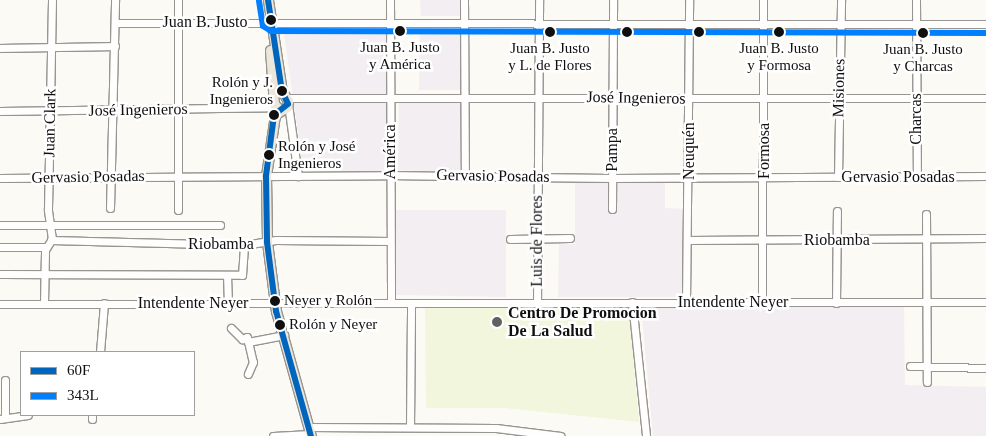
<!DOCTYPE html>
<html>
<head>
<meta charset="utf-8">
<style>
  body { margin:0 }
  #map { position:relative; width:986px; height:436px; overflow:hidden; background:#fcfaf4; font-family:Georgia,serif }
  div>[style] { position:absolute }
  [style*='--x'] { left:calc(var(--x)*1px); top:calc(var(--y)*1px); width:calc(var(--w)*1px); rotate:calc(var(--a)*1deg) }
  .industrial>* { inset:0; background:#f3eef1 }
  .pitch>* { inset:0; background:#f1f6dd }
  .roads { filter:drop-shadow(1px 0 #969592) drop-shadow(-1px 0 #969592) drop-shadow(0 1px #969592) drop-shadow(0 -1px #969592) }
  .minor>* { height:7px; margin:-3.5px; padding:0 3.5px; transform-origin:3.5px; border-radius:3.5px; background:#fffefd }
  .major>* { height:9px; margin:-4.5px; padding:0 4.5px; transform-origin:4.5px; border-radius:4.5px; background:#ede6da }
  .bus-1>* { height:6px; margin:-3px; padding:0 3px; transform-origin:3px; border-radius:3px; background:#0065bd }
  .bus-2>* { height:6px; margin:-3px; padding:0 3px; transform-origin:3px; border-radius:3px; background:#007fff }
  .dots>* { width:14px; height:14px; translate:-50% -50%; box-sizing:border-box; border:2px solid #fff; border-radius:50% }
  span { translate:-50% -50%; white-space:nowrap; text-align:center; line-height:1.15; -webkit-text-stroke:5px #fff; paint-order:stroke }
  .bus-label { font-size:15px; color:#0f0f0f }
  .right { translate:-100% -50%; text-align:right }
  .left { translate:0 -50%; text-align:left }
  .street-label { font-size:16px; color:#0f0f0f }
  .poi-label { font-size:16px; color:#0f0f0f; font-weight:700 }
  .legend { position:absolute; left:20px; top:351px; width:175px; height:65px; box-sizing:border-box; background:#fff; border:1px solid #9f9f9f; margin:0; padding:6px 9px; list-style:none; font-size:15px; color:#0f0f0f }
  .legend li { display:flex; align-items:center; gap:10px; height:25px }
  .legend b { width:25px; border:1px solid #9f9f9f }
</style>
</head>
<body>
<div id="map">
  <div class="industrial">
    <i style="clip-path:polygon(420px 0,462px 0,462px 16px,421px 16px)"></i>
    <i style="clip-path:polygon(283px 27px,386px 28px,387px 172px,303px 169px)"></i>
    <i style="clip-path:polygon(420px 28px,462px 28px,461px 90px,419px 90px)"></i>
    <i style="clip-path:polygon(399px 102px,464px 103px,463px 172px,398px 170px)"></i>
    <i style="clip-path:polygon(575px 181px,665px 183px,665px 208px,686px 209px,687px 297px,558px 297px,559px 244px,575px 244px)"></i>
    <i style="clip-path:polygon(392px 210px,506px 210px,506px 297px,396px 295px)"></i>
    <i style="clip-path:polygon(641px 306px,904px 306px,905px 385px,986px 387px,986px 436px,653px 436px)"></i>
  </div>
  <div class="pitch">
    <i style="clip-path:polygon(629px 306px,639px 422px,506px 408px,426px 408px,425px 307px)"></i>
  </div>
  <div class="roads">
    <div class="minor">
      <i style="--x:390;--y:0;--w:303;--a:89.8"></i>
      <i style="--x:464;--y:0;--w:176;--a:89.7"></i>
      <i style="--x:916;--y:0;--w:177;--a:89.7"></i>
      <i style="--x:115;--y:23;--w:871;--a:0.07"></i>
      <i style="--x:0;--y:48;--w:115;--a:-1"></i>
      <i style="--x:286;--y:98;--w:700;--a:0"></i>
      <i style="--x:288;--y:104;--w:73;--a:82.1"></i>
      <i style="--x:0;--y:111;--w:275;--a:-0.8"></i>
      <i style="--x:838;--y:177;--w:177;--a:-89"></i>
      <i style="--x:0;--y:178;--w:389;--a:-0.4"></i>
      <i style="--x:389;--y:175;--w:223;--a:0.8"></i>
      <i style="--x:612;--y:178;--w:374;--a:-0.3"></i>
      <i style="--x:110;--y:208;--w:208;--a:-88.6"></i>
      <i style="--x:612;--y:209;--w:209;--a:-89.7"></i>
      <i style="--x:178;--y:210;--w:210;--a:-90"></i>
      <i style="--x:926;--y:214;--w:168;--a:89.7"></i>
      <i style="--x:0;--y:225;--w:220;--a:0"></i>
      <i style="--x:510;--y:239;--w:60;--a:-1"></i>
      <i style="--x:51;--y:240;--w:193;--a:1.5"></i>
      <i style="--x:244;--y:245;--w:32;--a:-9"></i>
      <i style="--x:276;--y:240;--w:114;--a:0.5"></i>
      <i style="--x:688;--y:240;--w:298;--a:-0.4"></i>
      <i style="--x:0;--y:247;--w:46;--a:0"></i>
      <i style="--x:0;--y:274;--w:242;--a:0.2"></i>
      <i style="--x:242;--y:275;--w:30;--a:-86"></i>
      <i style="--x:227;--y:275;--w:27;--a:88"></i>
      <i style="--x:632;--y:302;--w:135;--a:84"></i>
      <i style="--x:686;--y:302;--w:302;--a:-89.4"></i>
      <i style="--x:762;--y:302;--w:302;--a:-89.8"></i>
      <i style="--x:537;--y:303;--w:303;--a:-89.6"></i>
      <i style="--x:836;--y:303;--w:92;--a:-89.4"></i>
      <i style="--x:0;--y:304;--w:986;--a:-0.12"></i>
      <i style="--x:44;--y:304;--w:54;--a:-88.9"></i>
      <i style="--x:45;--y:250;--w:13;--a:-58"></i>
      <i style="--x:52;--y:239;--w:30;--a:-98"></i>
      <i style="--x:48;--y:209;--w:209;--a:-88.9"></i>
      <i style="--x:231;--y:328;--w:16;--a:45"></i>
      <i style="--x:242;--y:339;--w:5;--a:-22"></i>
      <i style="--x:247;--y:337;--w:26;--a:77"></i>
      <i style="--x:253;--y:362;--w:13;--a:113"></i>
      <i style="--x:248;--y:342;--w:37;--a:-11"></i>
      <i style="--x:100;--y:352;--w:49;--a:-85.3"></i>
      <i style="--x:910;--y:366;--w:76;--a:1.5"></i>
      <i style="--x:5;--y:380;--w:38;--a:90"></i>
      <i style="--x:0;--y:419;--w:28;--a:-8"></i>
      <i style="--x:92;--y:419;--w:4;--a:-90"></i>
      <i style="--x:308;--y:427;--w:188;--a:0.3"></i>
      <i style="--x:496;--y:428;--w:65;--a:7"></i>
      <i style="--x:410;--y:427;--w:124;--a:-89.5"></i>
      <i style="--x:273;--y:436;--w:37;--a:-3"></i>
    </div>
    <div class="major">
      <i style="--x:268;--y:0;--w:92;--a:81.3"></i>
      <i style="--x:282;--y:91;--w:12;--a:59"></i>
      <i style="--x:288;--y:101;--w:6;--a:99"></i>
      <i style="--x:287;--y:107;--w:15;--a:148"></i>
      <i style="--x:270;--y:50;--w:54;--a:85.8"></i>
      <i style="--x:274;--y:104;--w:7;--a:45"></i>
      <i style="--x:276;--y:108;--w:69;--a:98.4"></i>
      <i style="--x:266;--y:176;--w:66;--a:89.1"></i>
      <i style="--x:267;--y:242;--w:70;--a:82.6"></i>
      <i style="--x:276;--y:311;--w:130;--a:74.4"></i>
    </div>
  </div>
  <div class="bus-1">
    <i style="--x:268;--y:0;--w:92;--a:81.3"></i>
    <i style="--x:282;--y:91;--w:14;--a:65"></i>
    <i style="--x:288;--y:104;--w:18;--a:142"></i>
    <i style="--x:274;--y:115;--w:62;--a:97.5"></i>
    <i style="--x:266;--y:176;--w:66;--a:89.1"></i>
    <i style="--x:267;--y:242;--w:70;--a:82.6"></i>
    <i style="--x:276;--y:311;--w:130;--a:74.4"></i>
  </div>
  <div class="bus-2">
    <i style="--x:259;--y:1;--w:25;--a:81"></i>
    <i style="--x:263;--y:26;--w:9;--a:32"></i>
    <i style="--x:271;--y:31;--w:715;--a:0.16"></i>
  </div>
  <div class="dots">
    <i style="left:271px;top:20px;background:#0f0f0f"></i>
    <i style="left:400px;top:31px;background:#0f0f0f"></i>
    <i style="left:550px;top:32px;background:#0f0f0f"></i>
    <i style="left:627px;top:32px;background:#0f0f0f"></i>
    <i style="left:699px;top:32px;background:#0f0f0f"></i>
    <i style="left:779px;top:32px;background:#0f0f0f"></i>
    <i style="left:923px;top:33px;background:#0f0f0f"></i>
    <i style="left:282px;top:91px;background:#0f0f0f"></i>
    <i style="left:274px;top:115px;background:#0f0f0f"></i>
    <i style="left:269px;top:155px;background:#0f0f0f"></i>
    <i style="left:275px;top:301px;background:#0f0f0f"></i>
    <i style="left:497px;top:322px;background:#62615f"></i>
    <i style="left:280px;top:325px;background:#0f0f0f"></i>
  </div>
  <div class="bus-label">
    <span style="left:400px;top:56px">Juan B. Justo<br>y América</span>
    <span style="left:550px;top:57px">Juan B. Justo<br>y L. de Flores</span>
    <span style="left:779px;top:57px">Juan B. Justo<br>y Formosa</span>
    <span style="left:923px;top:58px">Juan B. Justo<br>y Charcas</span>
    <span class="right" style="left:273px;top:91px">Rolón y J.<br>Ingenieros</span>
    <span class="left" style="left:278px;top:155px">Rolón y José<br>Ingenieros</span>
    <span class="left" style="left:284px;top:301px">Neyer y Rolón</span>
    <span class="left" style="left:289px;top:325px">Rolón y Neyer</span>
  </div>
  <div class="street-label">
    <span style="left:205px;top:22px">Juan B. Justo</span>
    <span style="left:839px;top:88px;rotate:-89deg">Misiones</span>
    <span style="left:636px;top:98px;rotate:1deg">José Ingenieros</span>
    <span style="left:138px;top:110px;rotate:-1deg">José Ingenieros</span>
    <span style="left:916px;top:119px;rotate:-90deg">Charcas</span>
    <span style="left:50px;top:123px;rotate:-89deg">Juan Clark</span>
    <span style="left:612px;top:150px;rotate:-90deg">Pampa</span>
    <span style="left:689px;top:151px;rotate:-90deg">Neuquén</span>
    <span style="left:764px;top:151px;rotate:-90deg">Formosa</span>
    <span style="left:390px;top:152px;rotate:-90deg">América</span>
    <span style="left:493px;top:176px;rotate:1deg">Gervasio Posadas</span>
    <span style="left:88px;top:177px;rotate:-1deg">Gervasio Posadas</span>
    <span style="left:898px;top:177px">Gervasio Posadas</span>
    <span style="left:837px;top:240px">Riobamba</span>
    <span style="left:537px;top:241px;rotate:-90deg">Luis de Flores</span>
    <span style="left:221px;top:244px">Riobamba</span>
    <span style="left:733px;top:302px">Intendente Neyer</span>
    <span style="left:193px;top:303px">Intendente Neyer</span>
  </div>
  <div class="poi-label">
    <span class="left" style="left:508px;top:322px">Centro De Promocion<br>De La Salud</span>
  </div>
  <ul class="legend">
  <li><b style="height:6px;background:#0065bd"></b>60F</li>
  <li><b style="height:6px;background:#007fff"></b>343L</li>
  </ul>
</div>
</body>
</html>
